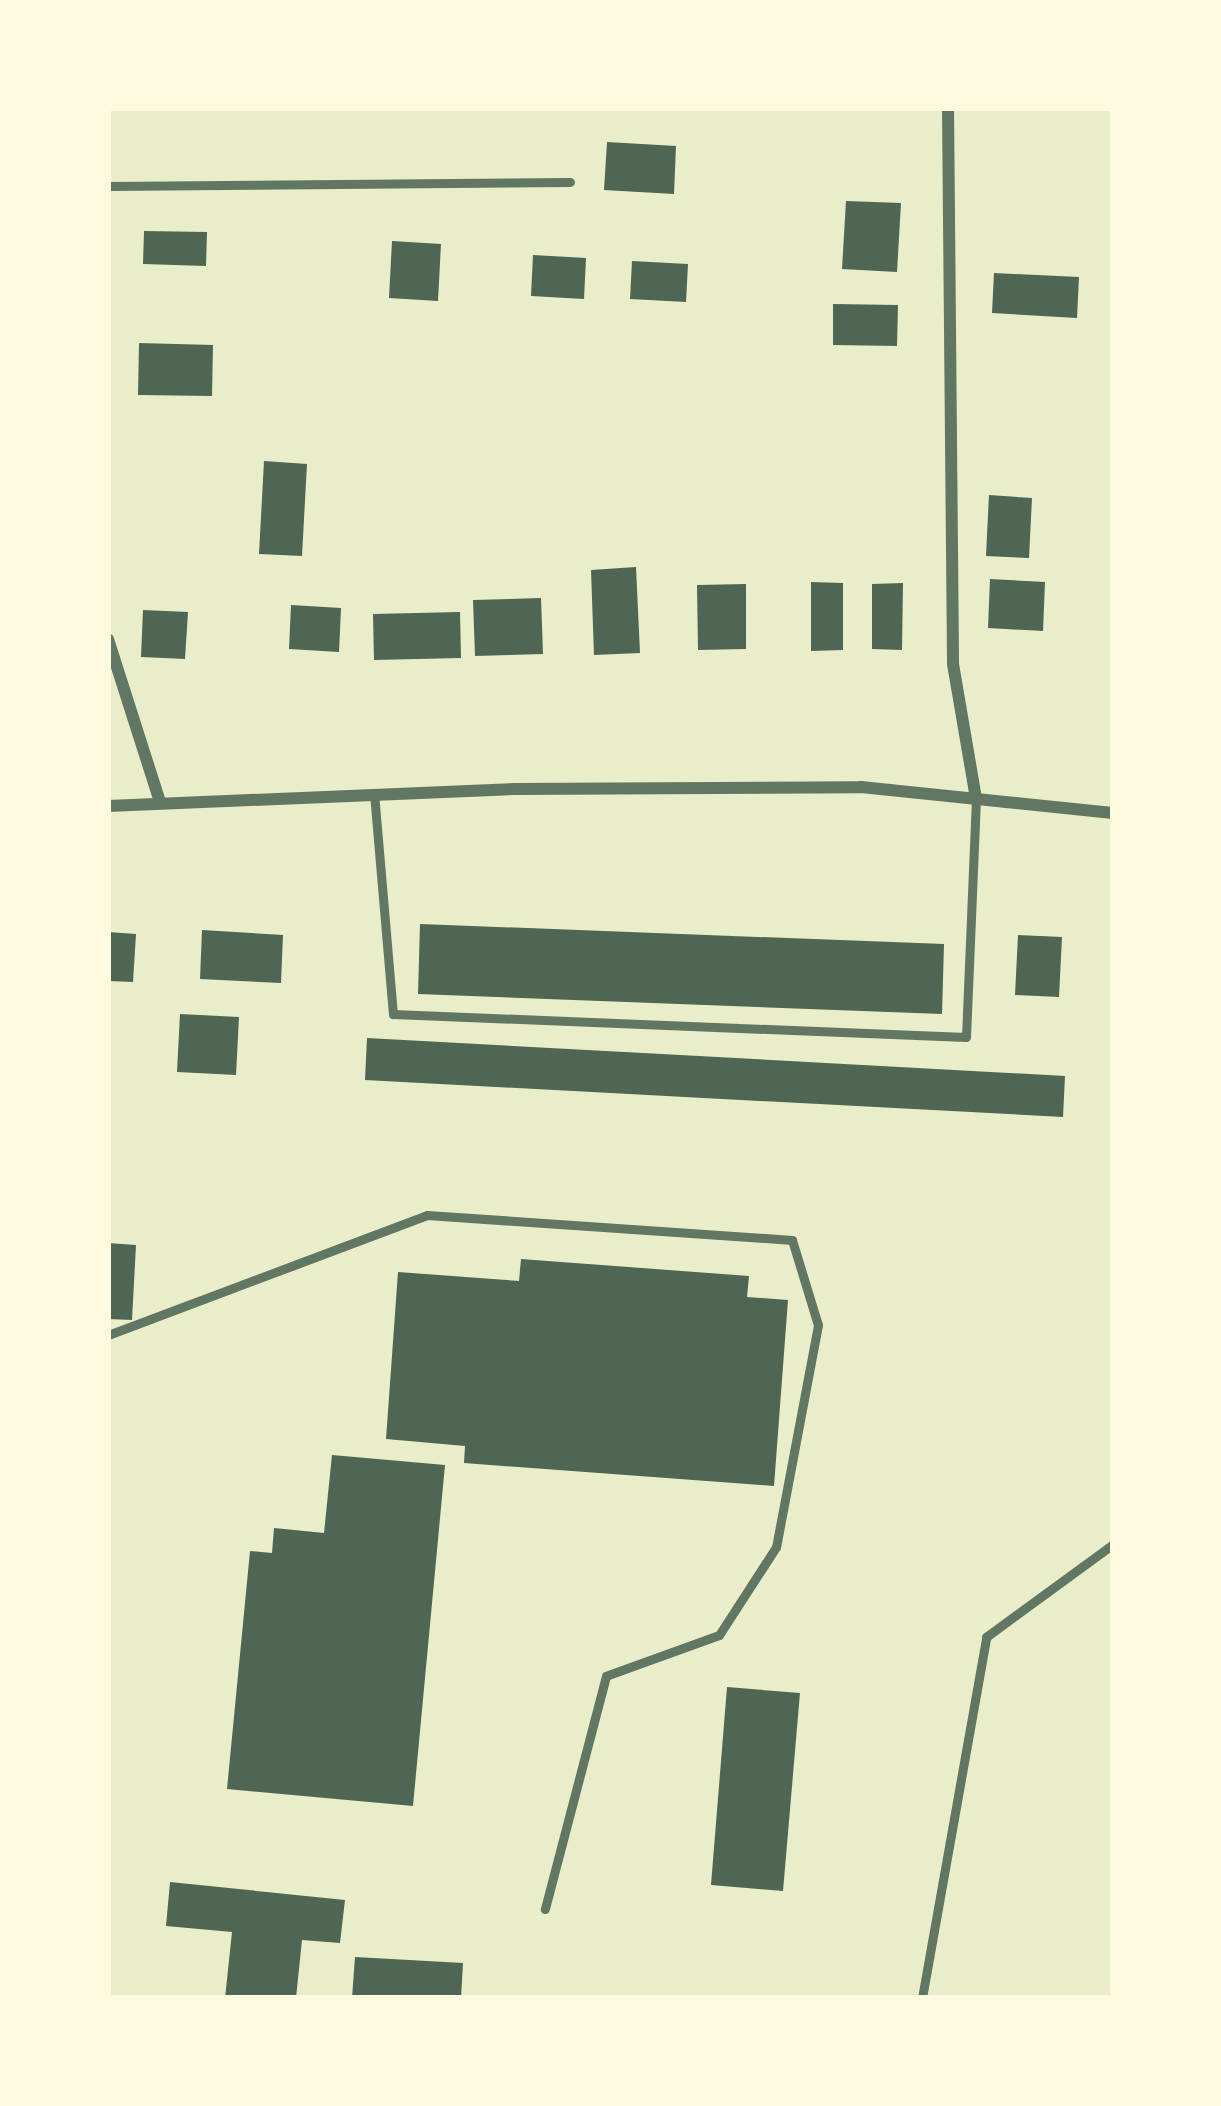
<!DOCTYPE html>
<html>
<head>
<meta charset="utf-8">
<style>
  body { margin:0 }
  #map { position:relative; width:1221px; height:2106px; overflow:hidden; background:#e9edc9; font-family:"Fira Sans",sans-serif }
  div>[style] { position:absolute }
  [style*='--x'] { left:calc(var(--x)*1px); top:calc(var(--y)*1px); width:calc(var(--w)*1px); rotate:calc(var(--a)*1deg) }
  .building>* { inset:0; background:#4f6655 }
  .service>* { height:9px; margin:-4.5px; padding:0 4.5px; transform-origin:4.5px; border-radius:4.5px; background:#617663 }
  .minor>* { height:12px; margin:-6px; padding:0 6px; transform-origin:6px; border-radius:6px; background:#617663 }
  span { translate:-50% -50%; white-space:nowrap; text-align:center; line-height:1.15; -webkit-text-stroke:12px #fefae0; paint-order:stroke }
  .frame { position:absolute; inset:0; border:111px solid #fefae0; pointer-events:none }
</style>
</head>
<body>
<div id="map">
  <div class="building">
    <i style="clip-path:polygon(607px 142px,676px 146px,674px 194px,604px 190px)"></i>
    <i style="clip-path:polygon(846px 201px,901px 203px,897px 272px,842px 269px)"></i>
    <i style="clip-path:polygon(144px 231px,207px 232px,206px 266px,143px 264px)"></i>
    <i style="clip-path:polygon(392px 241px,441px 244px,438px 301px,389px 298px)"></i>
    <i style="clip-path:polygon(533px 255px,586px 258px,584px 299px,531px 296px)"></i>
    <i style="clip-path:polygon(632px 261px,688px 264px,686px 302px,630px 299px)"></i>
    <i style="clip-path:polygon(994px 273px,1079px 277px,1077px 318px,992px 313px)"></i>
    <i style="clip-path:polygon(833px 304px,898px 305px,897px 346px,833px 345px)"></i>
    <i style="clip-path:polygon(139px 343px,213px 345px,212px 396px,138px 395px)"></i>
    <i style="clip-path:polygon(264px 461px,307px 464px,302px 556px,259px 554px)"></i>
    <i style="clip-path:polygon(989px 495px,1032px 498px,1029px 558px,986px 556px)"></i>
    <i style="clip-path:polygon(636px 567px,640px 653px,594px 655px,591px 570px)"></i>
    <i style="clip-path:polygon(990px 579px,1045px 582px,1043px 631px,988px 628px)"></i>
    <i style="clip-path:polygon(811px 582px,843px 583px,843px 650px,811px 651px)"></i>
    <i style="clip-path:polygon(903px 583px,902px 650px,872px 649px,872px 584px)"></i>
    <i style="clip-path:polygon(746px 584px,746px 649px,698px 650px,697px 585px)"></i>
    <i style="clip-path:polygon(541px 598px,543px 654px,475px 656px,473px 600px)"></i>
    <i style="clip-path:polygon(291px 605px,341px 608px,339px 652px,289px 649px)"></i>
    <i style="clip-path:polygon(143px 610px,188px 612px,185px 659px,141px 657px)"></i>
    <i style="clip-path:polygon(460px 612px,461px 658px,374px 660px,373px 614px)"></i>
    <i style="clip-path:polygon(420px 924px,944px 944px,942px 1014px,418px 994px)"></i>
    <i style="clip-path:polygon(202px 930px,283px 935px,281px 983px,200px 979px)"></i>
    <i style="clip-path:polygon(108px 932px,136px 934px,133px 982px,108px 981px)"></i>
    <i style="clip-path:polygon(1018px 935px,1062px 937px,1059px 997px,1015px 995px)"></i>
    <i style="clip-path:polygon(180px 1014px,239px 1017px,236px 1075px,177px 1072px)"></i>
    <i style="clip-path:polygon(367px 1038px,1065px 1076px,1063px 1117px,365px 1080px)"></i>
    <i style="clip-path:polygon(108px 1243px,136px 1245px,132px 1320px,108px 1319px)"></i>
    <i style="clip-path:polygon(521px 1259px,749px 1276px,747px 1297px,788px 1300px,774px 1486px,464px 1463px,465px 1446px,386px 1439px,398px 1272px,519px 1281px)"></i>
    <i style="clip-path:polygon(332px 1455px,445px 1465px,413px 1806px,227px 1789px,250px 1551px,272px 1553px,274px 1528px,324px 1533px)"></i>
    <i style="clip-path:polygon(727px 1687px,800px 1693px,783px 1891px,711px 1885px)"></i>
    <i style="clip-path:polygon(170px 1882px,345px 1900px,340px 1943px,302px 1940px,296px 1998px,225px 1998px,232px 1932px,166px 1926px)"></i>
    <i style="clip-path:polygon(355px 1957px,463px 1963px,461px 1998px,352px 1998px)"></i>
  </div>
  <div class="service">
    <i style="--x:108;--y:186;--w:462;--a:-0.5"></i>
    <i style="--x:374;--y:793;--w:222;--a:85.1"></i>
    <i style="--x:393;--y:1014;--w:573;--a:2.3"></i>
    <i style="--x:966;--y:1037;--w:239;--a:-87.6"></i>
    <i style="--x:108;--y:1335;--w:341;--a:-20.6"></i>
    <i style="--x:427;--y:1215;--w:366;--a:3.9"></i>
    <i style="--x:792;--y:1240;--w:89;--a:73"></i>
    <i style="--x:818;--y:1325;--w:226;--a:100.7"></i>
    <i style="--x:776;--y:1547;--w:105;--a:122.9"></i>
    <i style="--x:719;--y:1635;--w:120;--a:160.1"></i>
    <i style="--x:606;--y:1676;--w:241;--a:104.7"></i>
    <i style="--x:922;--y:1998;--w:367;--a:-79.9"></i>
    <i style="--x:986;--y:1637;--w:157;--a:-36.2"></i>
  </div>
  <div class="minor">
    <i style="--x:948;--y:108;--w:556;--a:89.48"></i>
    <i style="--x:953;--y:664;--w:136;--a:80.3"></i>
    <i style="--x:108;--y:639;--w:168;--a:72.3"></i>
    <i style="--x:108;--y:806;--w:406;--a:-2.4"></i>
    <i style="--x:514;--y:789;--w:347;--a:-0.3"></i>
    <i style="--x:861;--y:787;--w:253;--a:5.9"></i>
  </div>
  <div class="frame"></div>
</div>
</body>
</html>
